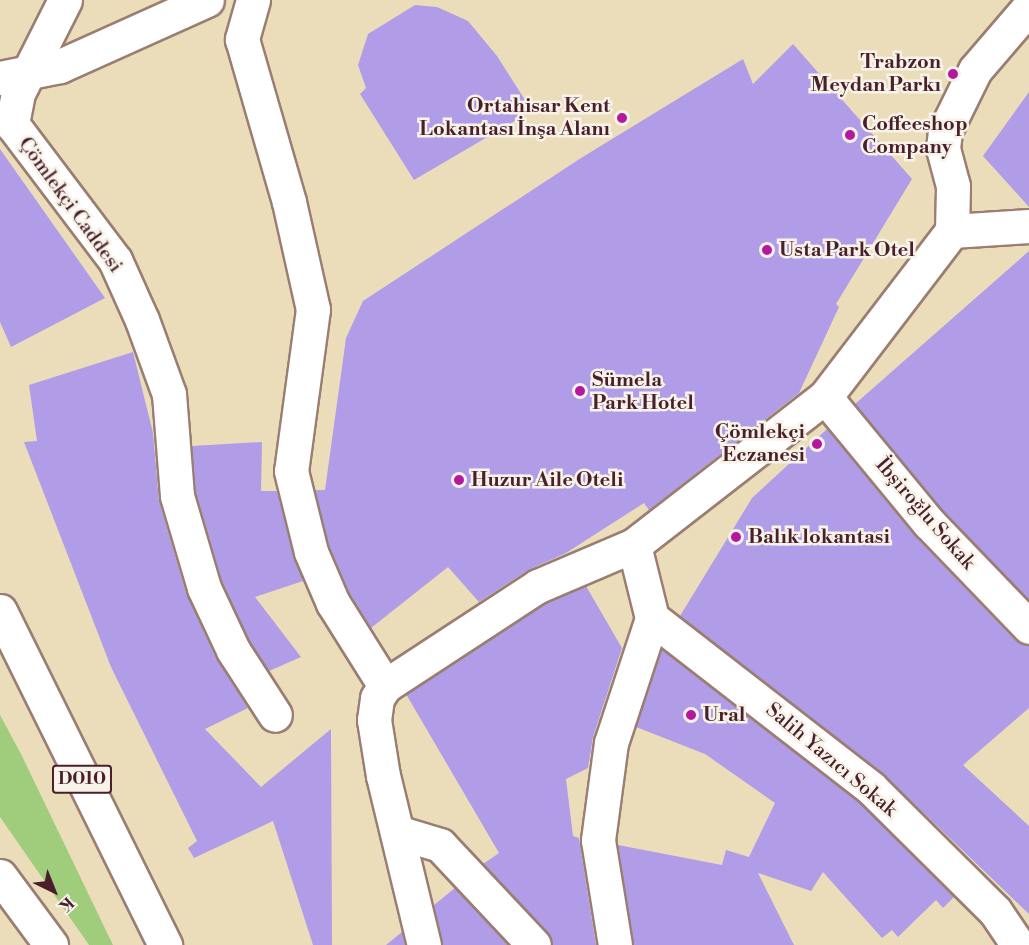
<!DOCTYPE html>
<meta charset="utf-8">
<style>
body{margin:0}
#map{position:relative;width:1029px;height:945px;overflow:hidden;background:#ebddba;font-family:"Libre Bodoni",serif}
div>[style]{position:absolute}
.green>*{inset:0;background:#9fcd7c}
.building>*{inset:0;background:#b09ce7}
.roads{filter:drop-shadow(2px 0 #9a7e72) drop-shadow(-2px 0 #9a7e72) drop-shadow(0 2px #9a7e72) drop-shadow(0 -2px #9a7e72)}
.street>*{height:33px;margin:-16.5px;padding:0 16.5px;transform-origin:16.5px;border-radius:16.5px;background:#fff}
.secondary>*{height:33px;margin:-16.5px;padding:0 16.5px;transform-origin:16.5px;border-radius:16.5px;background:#fff}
.highway>*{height:33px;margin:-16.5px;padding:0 16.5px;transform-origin:16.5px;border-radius:16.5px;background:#fff}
.dots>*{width:16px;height:16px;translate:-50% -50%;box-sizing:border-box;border:3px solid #f7f3e8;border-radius:50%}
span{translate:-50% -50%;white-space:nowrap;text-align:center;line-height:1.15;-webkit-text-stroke:5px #f7f3e8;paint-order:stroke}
.shield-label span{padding:2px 4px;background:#f7f3e8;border:2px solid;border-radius:4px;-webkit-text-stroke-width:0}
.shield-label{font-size:18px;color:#4a1f2b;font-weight:700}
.poi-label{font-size:20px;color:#4a1f2b;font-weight:700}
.right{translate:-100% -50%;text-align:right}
.left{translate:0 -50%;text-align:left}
.street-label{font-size:20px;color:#4a1f2b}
.north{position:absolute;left:24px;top:861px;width:60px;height:60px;-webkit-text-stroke:4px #f7f3e8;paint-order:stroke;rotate:137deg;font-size:16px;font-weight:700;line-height:24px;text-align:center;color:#4a1f2b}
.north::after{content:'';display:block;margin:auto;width:21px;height:27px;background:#4a1f2b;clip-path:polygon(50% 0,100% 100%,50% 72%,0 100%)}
</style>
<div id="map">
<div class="green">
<i style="clip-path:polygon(0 715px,21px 754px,113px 945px,89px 945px,0 817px)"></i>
</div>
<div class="building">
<i style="clip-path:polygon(415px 5px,437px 7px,468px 21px,497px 56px,532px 111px,414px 180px,360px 94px,366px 88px,358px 65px,368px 34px)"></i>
<i style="clip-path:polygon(793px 44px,912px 179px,836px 304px,839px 307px,799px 393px,649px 510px,644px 503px,566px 553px,528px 570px,479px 602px,448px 567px,371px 628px,350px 594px,329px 546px,315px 490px,325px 490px,346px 338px,363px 301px,581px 158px,743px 59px,753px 84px)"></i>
<i style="clip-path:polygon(1029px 92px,1029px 207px,983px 156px)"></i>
<i style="clip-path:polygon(0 149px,105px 298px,11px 347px,0 322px)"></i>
<i style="clip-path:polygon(1029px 251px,1029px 600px,943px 511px,855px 404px)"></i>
<i style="clip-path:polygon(133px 352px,153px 433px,159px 501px,186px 593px,216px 658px,248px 708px,205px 729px,261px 787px,331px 729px,332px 945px,313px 945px,273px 821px,194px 858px,188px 848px,197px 841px,111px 667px,24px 442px,37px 441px,29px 385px)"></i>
<i style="clip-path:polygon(827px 429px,915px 536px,1015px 640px,1029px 645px,1029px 708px,963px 765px,1029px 826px,1029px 914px,882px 773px,680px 616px,752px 498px)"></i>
<i style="clip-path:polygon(262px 442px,261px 491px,277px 491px,303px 581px,255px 597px,301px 657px,269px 671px,249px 641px,222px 581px,196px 493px,192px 446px)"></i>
<i style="clip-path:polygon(586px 586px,622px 648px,593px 737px,588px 768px,566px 779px,573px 836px,579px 838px,596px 945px,552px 945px,548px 932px,483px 864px,499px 853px,406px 694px,547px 603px)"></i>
<i style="clip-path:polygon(662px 649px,859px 802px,954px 897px,943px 908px,936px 900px,898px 937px,892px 930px,882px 938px,823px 872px,811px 891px,758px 873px,794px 945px,633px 945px,618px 845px,722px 865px,726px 850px,749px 857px,775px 803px,705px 754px,636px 727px)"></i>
<i style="clip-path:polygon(455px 888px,508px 945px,442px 945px,434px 905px)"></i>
<i style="clip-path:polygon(402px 932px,405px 945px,386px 945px)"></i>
</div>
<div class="roads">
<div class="street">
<i style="left:65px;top:0;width:104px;rotate:116.8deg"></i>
<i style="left:18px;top:93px;width:32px;rotate:101deg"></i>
<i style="left:12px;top:124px;width:171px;rotate:52.9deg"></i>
<i style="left:115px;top:260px;width:66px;rotate:65.8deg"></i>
<i style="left:142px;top:320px;width:79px;rotate:70deg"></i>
<i style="left:169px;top:394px;width:102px;rotate:85.5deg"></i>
<i style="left:177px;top:496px;width:96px;rotate:73.6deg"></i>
<i style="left:204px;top:588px;width:68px;rotate:64.9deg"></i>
<i style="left:233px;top:650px;width:77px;rotate:57.1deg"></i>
<i style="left:253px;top:0;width:41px;rotate:105.8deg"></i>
<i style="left:242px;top:39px;width:170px;rotate:73.9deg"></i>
<i style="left:289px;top:202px;width:110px;rotate:77.4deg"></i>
<i style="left:313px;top:309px;width:163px;rotate:97.7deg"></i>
<i style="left:291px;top:471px;width:83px;rotate:76.1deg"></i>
<i style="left:311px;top:552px;width:56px;rotate:66.7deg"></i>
<i style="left:333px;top:603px;width:98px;rotate:57.9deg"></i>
<i style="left:952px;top:231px;width:45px;rotate:-88.7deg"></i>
<i style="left:953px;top:186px;width:39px;rotate:-105deg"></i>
<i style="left:943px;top:148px;width:17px;rotate:-83deg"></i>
<i style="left:945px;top:131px;width:68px;rotate:-63.8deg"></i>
<i style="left:975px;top:70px;width:83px;rotate:-49.4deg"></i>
<i style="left:952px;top:231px;width:77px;rotate:-3.7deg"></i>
<i style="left:825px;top:397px;width:163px;rotate:50.5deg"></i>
<i style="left:929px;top:523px;width:144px;rotate:46.1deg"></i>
<i style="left:652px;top:618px;width:277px;rotate:37.8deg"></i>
<i style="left:871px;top:788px;width:175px;rotate:44.8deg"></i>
<i style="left:995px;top:911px;width:41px;rotate:55.9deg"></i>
<i style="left:397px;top:832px;width:45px;rotate:16.8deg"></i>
<i style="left:440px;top:845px;width:137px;rotate:46.8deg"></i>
<i style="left:424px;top:945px;width:174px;rotate:-103.6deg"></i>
<i style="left:383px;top:776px;width:57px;rotate:-99.1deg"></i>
<i style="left:374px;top:720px;width:22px;rotate:-82deg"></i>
<i style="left:377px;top:698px;width:14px;rotate:-56deg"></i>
<i style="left:385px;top:686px;width:183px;rotate:-33.2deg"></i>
<i style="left:538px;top:586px;width:104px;rotate:-23.1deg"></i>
<i style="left:634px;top:545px;width:242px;rotate:-37.8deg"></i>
<i style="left:825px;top:397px;width:209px;rotate:-52.6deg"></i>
<i style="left:615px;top:945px;width:106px;rotate:-99.2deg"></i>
<i style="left:598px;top:840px;width:98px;rotate:-82.4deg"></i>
<i style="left:611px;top:743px;width:132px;rotate:-71.8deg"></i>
<i style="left:652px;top:618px;width:75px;rotate:-103.9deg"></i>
</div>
<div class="secondary">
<i style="left:0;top:78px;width:61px;rotate:-11.3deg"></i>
<i style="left:60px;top:66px;width:161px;rotate:-24.2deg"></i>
</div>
<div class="highway">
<i style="left:0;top:611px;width:373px;rotate:63.7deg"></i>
<i style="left:0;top:876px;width:86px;rotate:53.5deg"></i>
</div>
</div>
<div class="dots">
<i style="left:953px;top:74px;background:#b5179e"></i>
<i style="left:622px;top:118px;background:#b5179e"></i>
<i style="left:850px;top:135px;background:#b5179e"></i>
<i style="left:767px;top:250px;background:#b5179e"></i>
<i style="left:580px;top:391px;background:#b5179e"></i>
<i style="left:817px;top:444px;background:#b5179e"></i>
<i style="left:459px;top:480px;background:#b5179e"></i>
<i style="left:736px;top:537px;background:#b5179e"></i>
<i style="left:691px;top:715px;background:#b5179e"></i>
</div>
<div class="shield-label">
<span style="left:82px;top:779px">D010</span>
</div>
<div class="poi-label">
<span class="right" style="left:941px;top:74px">Trabzon<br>Meydan Parkı</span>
<span class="right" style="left:610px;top:118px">Ortahisar Kent<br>Lokantası İnşa Alanı</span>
<span class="left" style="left:862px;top:136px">Coffeeshop<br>Company</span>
<span class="left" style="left:779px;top:250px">Usta Park Otel</span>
<span class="left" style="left:592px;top:392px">Sümela<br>Park Hotel</span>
<span class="right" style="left:805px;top:444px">Çömlekçi<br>Eczanesi</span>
<span class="left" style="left:471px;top:480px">Huzur Aile Oteli</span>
<span class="left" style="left:748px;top:537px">Balık lokantasi</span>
<span class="left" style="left:703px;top:715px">Ural</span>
</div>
<div class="street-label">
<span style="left:70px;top:205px;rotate:54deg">Çömlekçi Caddesi</span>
<span style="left:925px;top:514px;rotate:49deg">İbşiroğlu Sokak</span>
<span style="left:831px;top:760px;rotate:40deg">Salih Yazıcı Sokak</span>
</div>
<div class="north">K</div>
</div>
